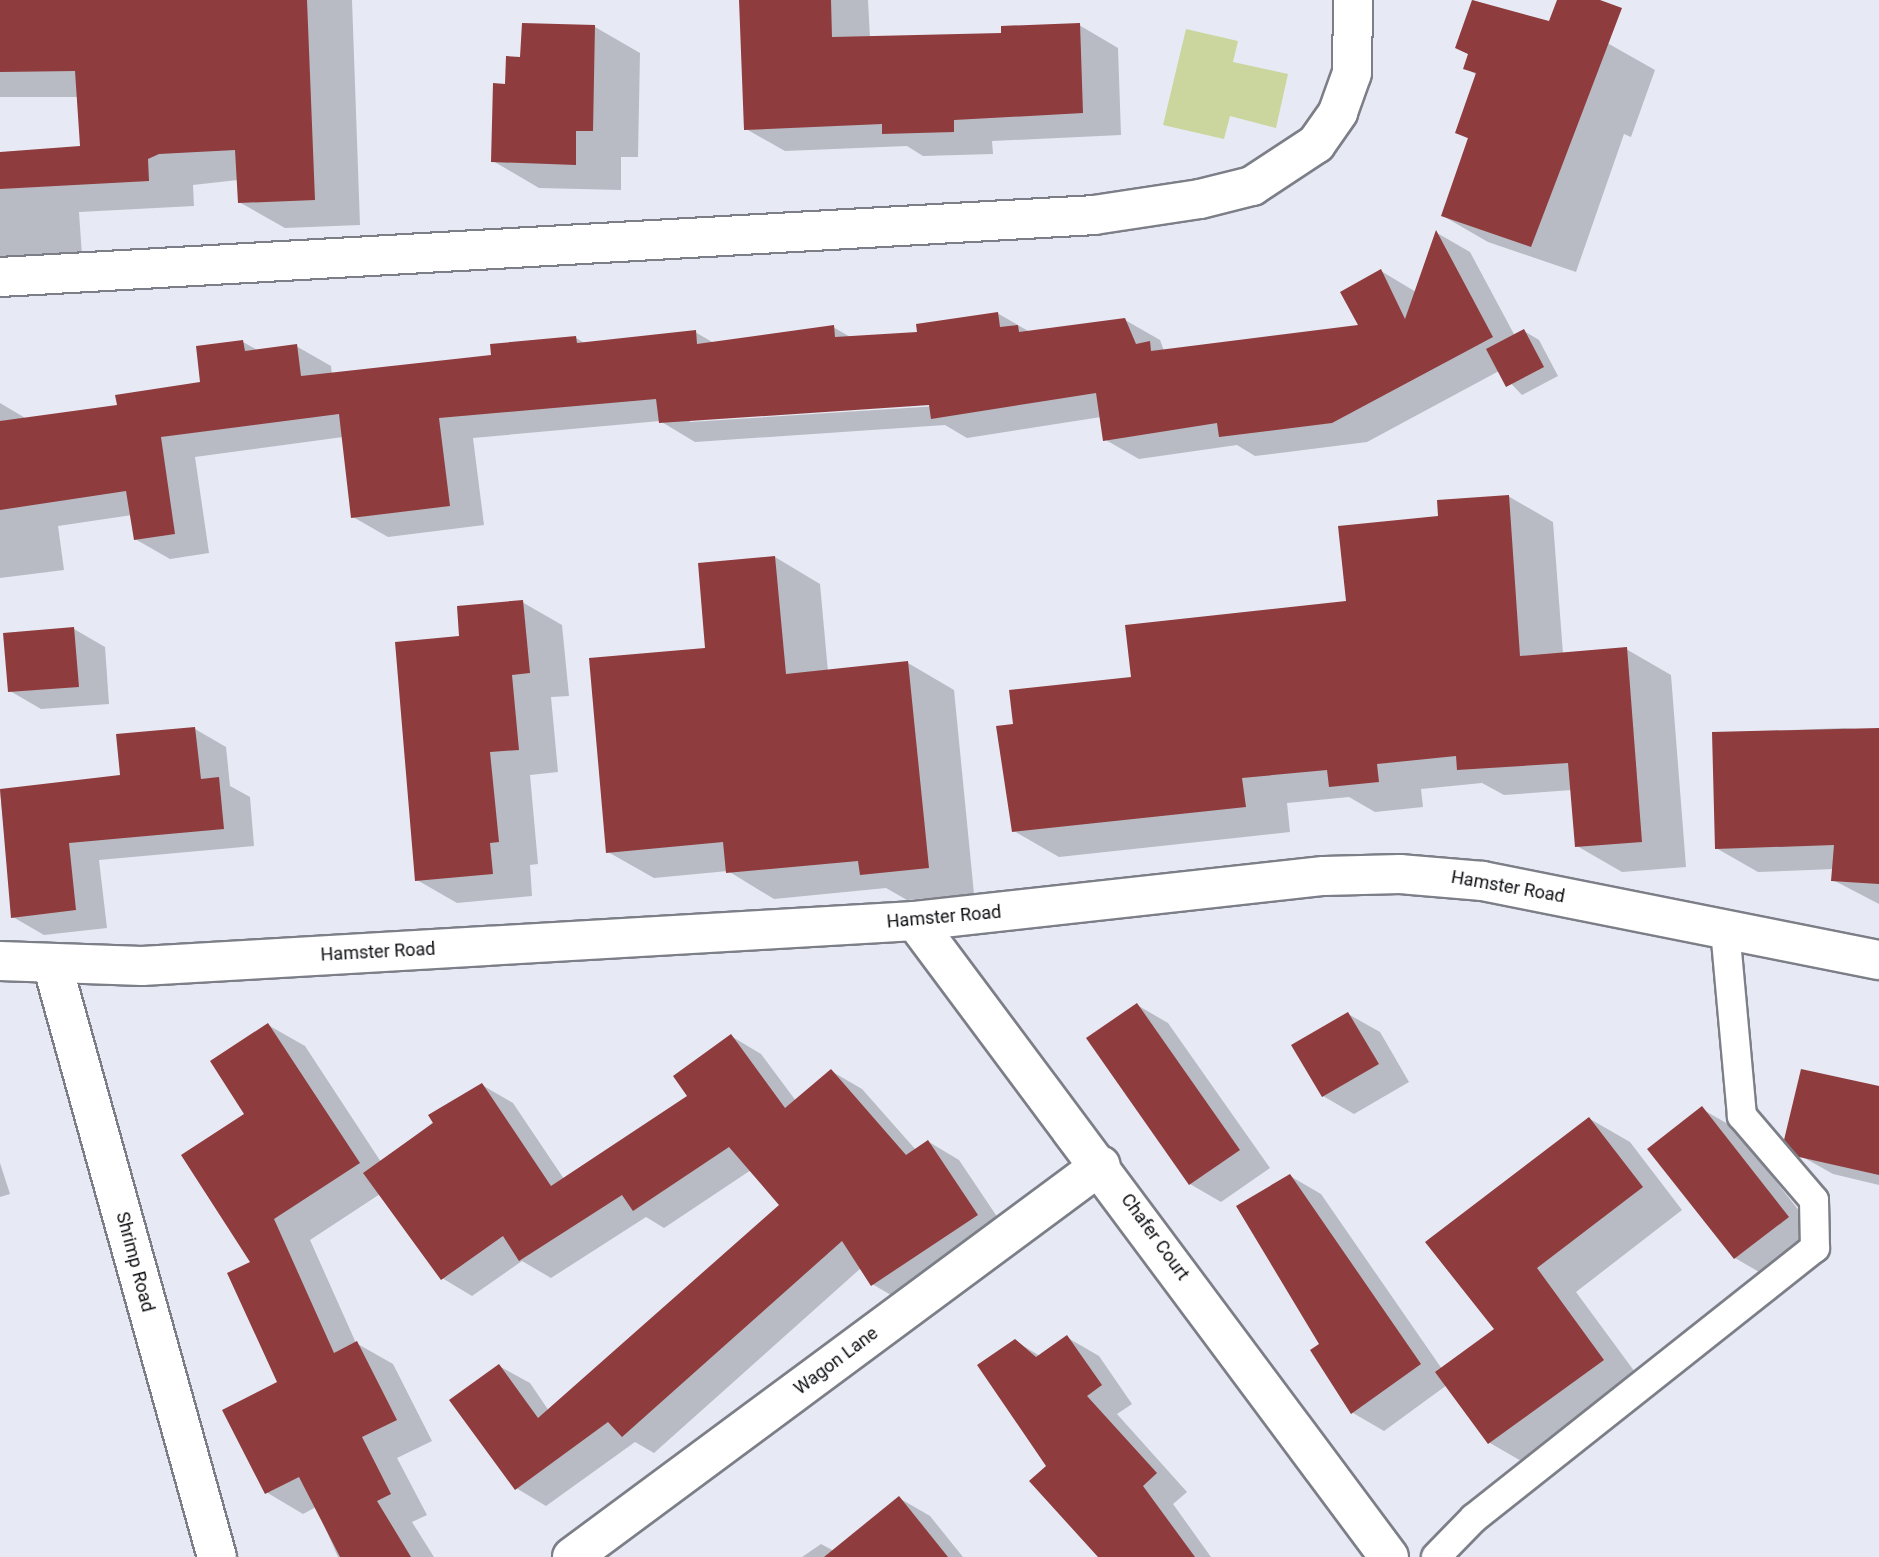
<!DOCTYPE html>
<style>
body{margin:0}
#map{position:relative;width:1879px;height:1557px;overflow:hidden;background:#e7eaf4;font-family:Roboto,sans-serif}
div>[style]{position:absolute}
.green>*{inset:0;background:#cad69d}
.shadow>*{inset:0;background:#0003}
.building>*{inset:0;background:#8f3c3e}
.roads{filter:drop-shadow(2px 0 #7c7f87) drop-shadow(-2px 0 #7c7f87) drop-shadow(0 2px #7c7f87) drop-shadow(0 -2px #7c7f87)}
.service>*{height:28px;margin:-14px;padding:0 14px;transform-origin:14px;border-radius:14px;background:#fff}
.minor>*{height:38px;margin:-19px;padding:0 19px;transform-origin:19px;border-radius:19px;background:#fff}
span{translate:-50% -50%;white-space:nowrap;text-align:center;line-height:1.15;-webkit-text-stroke:7px #fff;paint-order:stroke}
.street-label{font-size:18px;color:#0c0d10}
</style>
<div id="map">
<div class="green">
<i style="clip-path:polygon(1186px 29px,1238px 41px,1233px 62px,1288px 74px,1276px 128px,1230px 116px,1224px 139px,1163px 125px)"></i>
</div>
<div class="shadow">
<i style="clip-path:polygon(0 0,352px 0,360px 225px,285px 228px,239px 202px,238px 180px,193px 185px,194px 206px,79px 212px,82px 256px,0 262px,0 154px,81px 147px,79px 97px,0 97px)"></i>
<i style="clip-path:polygon(740px 0,868px 0,870px 38px,1003px 35px,1079px 25px,1118px 48px,1121px 135px,992px 141px,993px 154px,923px 156px,907px 146px,785px 151px,746px 129px)"></i>
<i style="clip-path:polygon(1473px 0,1609px 44px,1655px 70px,1631px 137px,1624px 134px,1576px 272px,1488px 242px,1443px 216px,1469px 139px,1457px 133px,1477px 75px,1465px 68px,1470px 55px,1457px 48px)"></i>
<i style="clip-path:polygon(595px 27px,640px 53px,638px 157px,621px 157px,621px 190px,539px 188px,493px 161px,506px 85px,522px 58px)"></i>
<i style="clip-path:polygon(evenodd,1437px 233px,1470px 252px,1515px 336px,1524px 331px,1539px 340px,1558px 376px,1522px 395px,1499px 371px,1367px 442px,1255px 456px,1237px 445px,1139px 459px,1104px 439px,1101px 417px,967px 438px,945px 425px,695px 442px,660px 421px,473px 438px,484px 525px,388px 537px,353px 517px,343px 437px,195px 457px,209px 553px,170px 559px,135px 539px,132px 515px,58px 526px,64px 570px,0 578px,0 403px,27px 419px,119px 406px,202px 384px,243px 342px,259px 351px,296px 346px,331px 366px,332px 375px,493px 356px,576px 338px,586px 344px,695px 332px,714px 343px,833px 327px,852px 338px,919px 334px,997px 313px,1030px 332px,1125px 320px,1160px 340px,1164px 351px,1361px 326px,1381px 271px,1416px 292px,1437px 233px,937px 402px,938px 406px,690px 422px,690px 419px,937px 402px)"></i>
<i style="clip-path:polygon(1508px 496px,1553px 522px,1563px 654px,1626px 649px,1671px 675px,1686px 867px,1622px 872px,1577px 846px,1572px 790px,1504px 795px,1482px 783px,1421px 789px,1423px 807px,1375px 812px,1349px 797px,1287px 803px,1290px 832px,1059px 857px,1014px 831px,1014px 726px,1348px 603px,1440px 517px)"></i>
<i style="clip-path:polygon(775px 557px,820px 584px,828px 672px,908px 663px,954px 690px,974px 894px,907px 900px,886px 888px,774px 899px,728px 871px,654px 878px,608px 852px,707px 649px)"></i>
<i style="clip-path:polygon(522px 602px,562px 625px,569px 696px,551px 697px,558px 772px,530px 775px,538px 864px,530px 865px,532px 896px,457px 903px,417px 880px,461px 637px)"></i>
<i style="clip-path:polygon(74px 629px,105px 647px,109px 704px,41px 709px,10px 691px)"></i>
<i style="clip-path:polygon(1844px 728px,1879px 731px,1879px 904px,1833px 880px,1834px 869px,1758px 872px,1716px 848px,1713px 733px)"></i>
<i style="clip-path:polygon(195px 729px,226px 747px,230px 786px,250px 797px,254px 846px,99px 860px,107px 928px,44px 935px,13px 917px,0 791px,122px 777px)"></i>
<i style="clip-path:polygon(1137px 1005px,1168px 1023px,1270px 1168px,1221px 1202px,1190px 1184px)"></i>
<i style="clip-path:polygon(1348px 1014px,1380px 1032px,1409px 1082px,1354px 1114px,1323px 1096px)"></i>
<i style="clip-path:polygon(268px 1025px,305px 1046px,381px 1162px,482px 1085px,513px 1103px,564px 1179px,690px 1097px,731px 1036px,761px 1054px,796px 1101px,831px 1071px,862px 1089px,916px 1150px,929px 1142px,959px 1160px,1008px 1233px,903px 1302px,872px 1284px,861px 1268px,654px 1453px,635px 1442px,546px 1506px,516px 1488px,499px 1366px,530px 1383px,549px 1411px,781px 1205px,751px 1170px,664px 1228px,646px 1217px,551px 1278px,522px 1261px,472px 1296px,442px 1278px,380px 1194px,310px 1240px,356px 1343px,393px 1364px,432px 1441px,397px 1458px,427px 1515px,412px 1522px,434px 1557px,338px 1557px,316px 1507px,303px 1514px,266px 1492px,279px 1383px,252px 1263px,247px 1114px)"></i>
<i style="clip-path:polygon(1879px 1088px,1879px 1185px,1833px 1174px,1801px 1156px)"></i>
<i style="clip-path:polygon(1702px 1109px,1733px 1127px,1819px 1236px,1766px 1276px,1735px 1258px)"></i>
<i style="clip-path:polygon(1590px 1119px,1630px 1142px,1682px 1210px,1576px 1292px,1643px 1383px,1530px 1466px,1490px 1443px,1447px 1385px,1384px 1431px,1353px 1413px,1313px 1350px,1321px 1345px,1290px 1176px,1321px 1194px,1442px 1369px,1496px 1330px)"></i>
<i style="clip-path:polygon(0 1163px,10px 1194px,0 1197px)"></i>
<i style="clip-path:polygon(1068px 1338px,1099px 1356px,1132px 1404px,1117px 1414px,1187px 1492px,1173px 1504px,1211px 1557px,1126px 1557px,1049px 1466px,1015px 1341px,1040px 1356px)"></i>
<i style="clip-path:polygon(899px 1498px,930px 1516px,963px 1557px,802px 1557px,821px 1544px,834px 1551px)"></i>
</div>
<div class="building">
<i style="clip-path:polygon(0 0,307px 0,315px 200px,238px 203px,235px 150px,159px 154px,148px 159px,149px 181px,0 189px,0 152px,80px 146px,75px 71px,0 72px)"></i>
<i style="clip-path:polygon(739px 0,831px 0,832px 37px,1001px 33px,1001px 26px,1080px 23px,1083px 113px,954px 120px,954px 132px,882px 134px,882px 124px,744px 130px)"></i>
<i style="clip-path:polygon(1472px 0,1549px 21px,1557px 0,1600px 0,1622px 8px,1531px 247px,1441px 216px,1468px 138px,1455px 133px,1476px 73px,1463px 69px,1468px 54px,1455px 48px)"></i>
<i style="clip-path:polygon(522px 23px,595px 25px,593px 131px,576px 131px,576px 165px,491px 162px,493px 83px,505px 84px,506px 56px,520px 57px)"></i>
<i style="clip-path:polygon(1436px 230px,1493px 337px,1332px 423px,1219px 437px,1217px 423px,1103px 441px,1096px 393px,931px 419px,929px 405px,659px 423px,656px 399px,439px 418px,450px 506px,351px 518px,339px 414px,161px 437px,175px 534px,134px 540px,126px 491px,0 510px,0 421px,117px 405px,115px 395px,200px 382px,196px 346px,243px 340px,245px 351px,297px 344px,301px 376px,491px 355px,490px 344px,576px 336px,577px 343px,696px 330px,697px 344px,834px 325px,835px 337px,917px 332px,916px 324px,998px 312px,1000px 327px,1018px 325px,1019px 332px,1125px 318px,1136px 344px,1150px 341px,1151px 351px,1358px 325px,1340px 292px,1381px 269px,1405px 319px)"></i>
<i style="clip-path:polygon(1524px 329px,1544px 367px,1506px 387px,1486px 349px)"></i>
<i style="clip-path:polygon(1509px 495px,1520px 656px,1627px 647px,1642px 842px,1575px 847px,1568px 763px,1457px 770px,1456px 756px,1377px 764px,1379px 782px,1329px 787px,1327px 770px,1242px 778px,1246px 807px,1012px 832px,996px 726px,1013px 724px,1009px 690px,1131px 677px,1125px 625px,1346px 601px,1338px 526px,1438px 516px,1437px 500px)"></i>
<i style="clip-path:polygon(775px 556px,786px 674px,908px 661px,929px 868px,860px 875px,858px 861px,726px 873px,723px 842px,606px 853px,589px 658px,705px 648px,698px 563px)"></i>
<i style="clip-path:polygon(523px 600px,530px 673px,512px 675px,519px 750px,490px 752px,499px 842px,490px 843px,493px 874px,415px 881px,395px 642px,459px 636px,457px 606px)"></i>
<i style="clip-path:polygon(74px 627px,79px 687px,8px 692px,3px 633px)"></i>
<i style="clip-path:polygon(195px 727px,201px 779px,219px 777px,224px 829px,69px 843px,76px 910px,11px 918px,0 789px,120px 775px,116px 734px)"></i>
<i style="clip-path:polygon(1879px 728px,1879px 884px,1831px 881px,1834px 845px,1715px 849px,1712px 732px)"></i>
<i style="clip-path:polygon(1137px 1003px,1240px 1150px,1189px 1185px,1086px 1038px)"></i>
<i style="clip-path:polygon(1348px 1012px,1379px 1064px,1322px 1097px,1291px 1045px)"></i>
<i style="clip-path:polygon(268px 1023px,360px 1163px,274px 1219px,334px 1353px,357px 1341px,397px 1420px,362px 1437px,391px 1494px,377px 1501px,411px 1557px,340px 1557px,299px 1477px,265px 1494px,222px 1410px,277px 1382px,227px 1273px,250px 1262px,181px 1155px,244px 1114px,210px 1061px)"></i>
<i style="clip-path:polygon(731px 1034px,785px 1108px,831px 1069px,906px 1155px,928px 1140px,978px 1215px,871px 1286px,842px 1241px,622px 1437px,608px 1422px,515px 1490px,449px 1400px,499px 1364px,538px 1418px,779px 1205px,729px 1147px,633px 1211px,622px 1195px,519px 1261px,503px 1236px,441px 1280px,363px 1173px,433px 1123px,428px 1115px,482px 1083px,551px 1186px,687px 1096px,673px 1076px)"></i>
<i style="clip-path:polygon(1801px 1069px,1879px 1086px,1879px 1175px,1799px 1157px,1784px 1140px)"></i>
<i style="clip-path:polygon(1702px 1106px,1789px 1217px,1734px 1259px,1647px 1149px)"></i>
<i style="clip-path:polygon(1589px 1117px,1643px 1187px,1537px 1268px,1604px 1360px,1488px 1444px,1435px 1372px,1494px 1329px,1425px 1242px)"></i>
<i style="clip-path:polygon(1290px 1174px,1421px 1364px,1351px 1414px,1310px 1350px,1319px 1344px,1236px 1206px)"></i>
<i style="clip-path:polygon(1067px 1335px,1102px 1385px,1087px 1396px,1157px 1473px,1143px 1486px,1195px 1557px,1098px 1557px,1029px 1481px,1046px 1466px,977px 1365px,1015px 1339px,1036px 1357px)"></i>
<i style="clip-path:polygon(899px 1496px,948px 1557px,824px 1557px)"></i>
</div>
<div class="roads">
<div class="service">
<i style="left:1436px;top:1557px;width:54px;rotate:-45.7deg"></i>
<i style="left:1474px;top:1518px;width:435px;rotate:-38.4deg"></i>
<i style="left:1815px;top:1248px;width:48px;rotate:-91.2deg"></i>
<i style="left:1814px;top:1200px;width:111px;rotate:-130.6deg"></i>
<i style="left:1742px;top:1116px;width:189px;rotate:-95.2deg"></i>
</div>
<div class="minor">
<i style="left:0;top:277px;width:1096px;rotate:-3.24deg"></i>
<i style="left:1094px;top:215px;width:107px;rotate:-8.6deg"></i>
<i style="left:1200px;top:199px;width:54px;rotate:-14deg"></i>
<i style="left:1252px;top:186px;width:77px;rotate:-33.3deg"></i>
<i style="left:1316px;top:144px;width:39px;rotate:-55deg"></i>
<i style="left:1338px;top:112px;width:41px;rotate:-70.3deg"></i>
<i style="left:1352px;top:73px;width:73px;rotate:-89.2deg"></i>
<i style="left:915px;top:921px;width:793px;rotate:53.3deg"></i>
<i style="left:0;top:961px;width:142px;rotate:2deg"></i>
<i style="left:142px;top:966px;width:774px;rotate:-3.33deg"></i>
<i style="left:915px;top:921px;width:411px;rotate:-6.3deg"></i>
<i style="left:1324px;top:876px;width:76px;rotate:-1.5deg"></i>
<i style="left:1400px;top:874px;width:83px;rotate:4.8deg"></i>
<i style="left:1483px;top:881px;width:404px;rotate:11.3deg"></i>
<i style="left:53px;top:967px;width:612px;rotate:74.47deg"></i>
<i style="left:572px;top:1557px;width:658px;rotate:-36.54deg"></i>
</div>
</div>
<div class="street-label">
<span style="left:1508px;top:887px;rotate:10deg">Hamster Road</span>
<span style="left:944px;top:917px;rotate:-5deg">Hamster Road</span>
<span style="left:378px;top:952px;rotate:-3deg">Hamster Road</span>
<span style="left:1155px;top:1237px;rotate:54deg">Chafer Court</span>
<span style="left:135px;top:1262px;rotate:75deg">Shrimp Road</span>
<span style="left:836px;top:1361px;rotate:-37deg">Wagon Lane</span>
</div>
</div>
